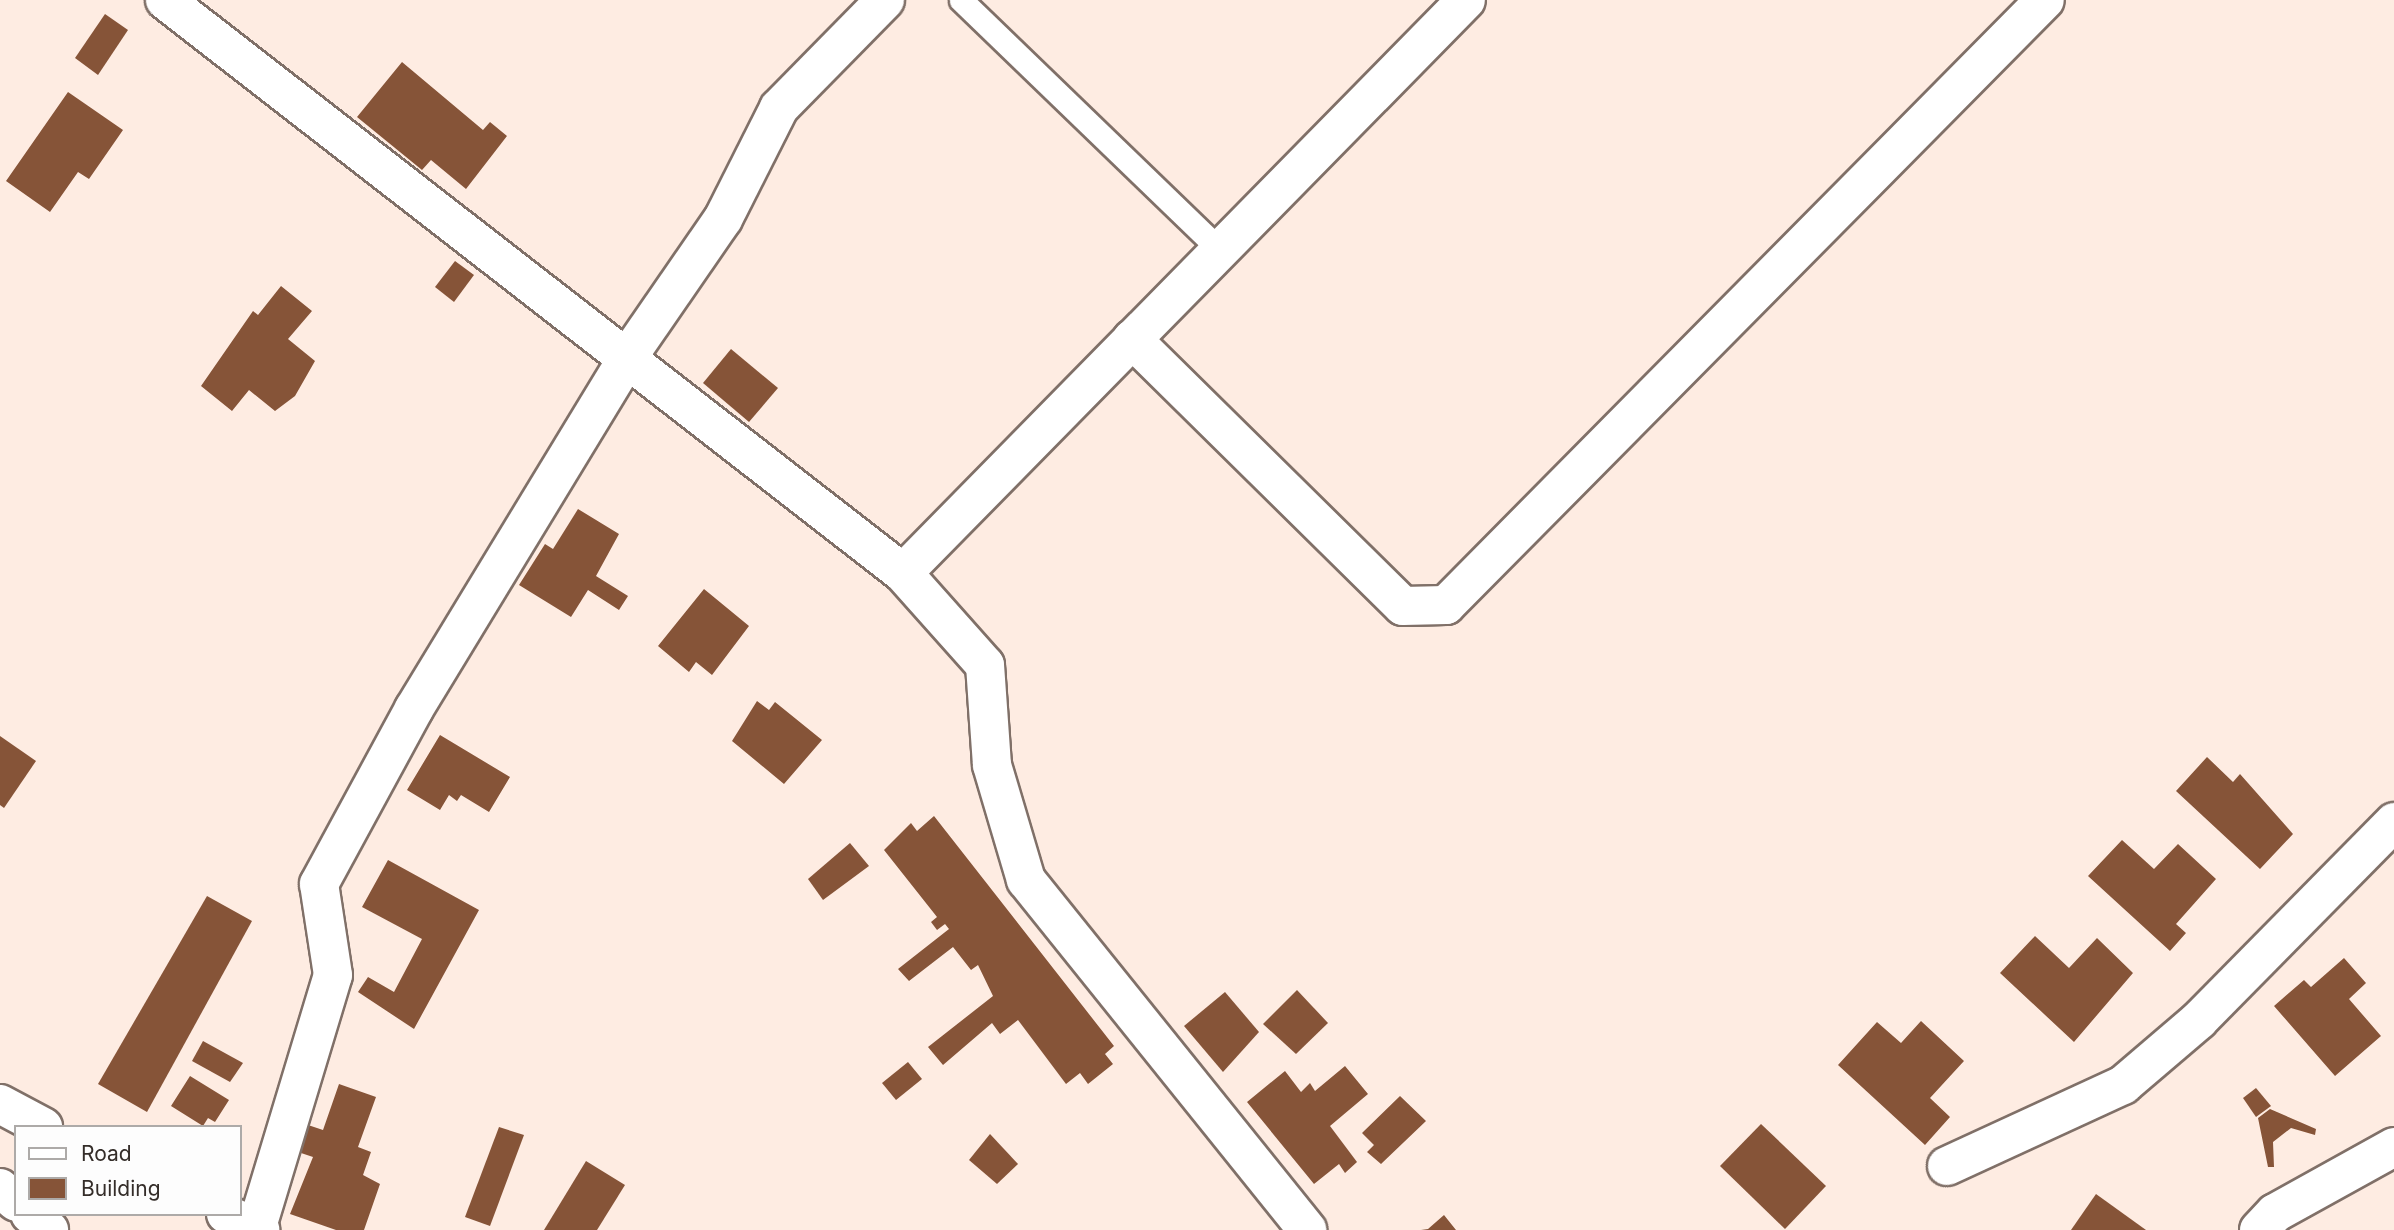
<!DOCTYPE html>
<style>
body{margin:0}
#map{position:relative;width:2394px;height:1230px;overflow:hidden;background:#feece2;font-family:Inter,sans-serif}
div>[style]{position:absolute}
.building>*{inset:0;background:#865438}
.roads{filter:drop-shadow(2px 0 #807068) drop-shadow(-2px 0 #807068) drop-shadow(0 2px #807068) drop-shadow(0 -2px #807068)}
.lane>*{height:23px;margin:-11.5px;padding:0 11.5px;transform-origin:11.5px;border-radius:11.5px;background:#fff}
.street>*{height:38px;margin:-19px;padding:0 19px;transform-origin:19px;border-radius:19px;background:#fff}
.secondary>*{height:38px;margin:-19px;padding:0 19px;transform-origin:19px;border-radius:19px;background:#fff}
span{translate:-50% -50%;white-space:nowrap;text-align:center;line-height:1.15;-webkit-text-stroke:7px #fdfdfd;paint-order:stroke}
.legend{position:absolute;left:14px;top:1125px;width:228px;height:91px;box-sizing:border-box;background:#fdfdfd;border:2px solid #adaaa8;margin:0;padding:9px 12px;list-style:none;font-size:21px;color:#342d29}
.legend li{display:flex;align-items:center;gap:14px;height:35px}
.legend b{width:35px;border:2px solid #adaaa8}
</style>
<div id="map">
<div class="building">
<i style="clip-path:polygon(105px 14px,128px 30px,98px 75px,75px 58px)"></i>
<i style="clip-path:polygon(402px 62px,483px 130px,490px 122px,507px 136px,466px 189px,431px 160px,422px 170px,357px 117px)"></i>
<i style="clip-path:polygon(68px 92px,123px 130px,89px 179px,78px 172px,50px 212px,6px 181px)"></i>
<i style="clip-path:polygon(455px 261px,474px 275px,454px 302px,435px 287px)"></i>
<i style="clip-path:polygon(281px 286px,312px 311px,288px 339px,315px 361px,295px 396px,275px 411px,249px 390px,232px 411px,201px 386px,253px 311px,258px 315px)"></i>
<i style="clip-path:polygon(731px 349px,778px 388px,749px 422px,703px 383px)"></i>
<i style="clip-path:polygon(578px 509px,619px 534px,596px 576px,628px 596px,619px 610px,588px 590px,571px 617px,519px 585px,545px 544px,553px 549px)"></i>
<i style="clip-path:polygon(704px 589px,749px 626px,712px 675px,696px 662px,689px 672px,658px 646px)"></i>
<i style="clip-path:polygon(757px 701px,769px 710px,775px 702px,822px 740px,784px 784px,732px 741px)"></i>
<i style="clip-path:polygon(440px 735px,510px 777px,489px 812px,461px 795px,457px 801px,449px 795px,440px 810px,407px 790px)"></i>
<i style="clip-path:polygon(0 736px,36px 761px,4px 808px,0 805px)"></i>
<i style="clip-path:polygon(2207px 757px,2233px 782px,2240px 774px,2293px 834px,2260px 869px,2176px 791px)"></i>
<i style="clip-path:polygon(934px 816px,1114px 1046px,1105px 1054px,1113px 1064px,1088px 1084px,1080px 1073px,1066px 1084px,1018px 1020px,1000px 1034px,992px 1023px,943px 1065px,928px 1047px,993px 996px,978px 965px,971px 970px,953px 947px,909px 981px,898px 969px,949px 929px,945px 924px,937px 930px,931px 922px,937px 917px,884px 850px,911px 823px,917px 831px)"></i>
<i style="clip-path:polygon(2122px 840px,2154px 869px,2178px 844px,2216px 879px,2176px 924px,2186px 933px,2170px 951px,2088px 876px)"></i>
<i style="clip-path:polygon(850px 843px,869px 866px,823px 900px,808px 879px)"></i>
<i style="clip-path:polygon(388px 860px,479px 910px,414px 1029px,358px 992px,368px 977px,394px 992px,422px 939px,362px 907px)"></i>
<i style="clip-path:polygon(207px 896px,252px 921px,147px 1112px,98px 1084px)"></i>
<i style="clip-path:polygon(2035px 936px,2069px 968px,2097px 938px,2133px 973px,2074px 1042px,2000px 973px)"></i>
<i style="clip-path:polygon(2344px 958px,2366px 983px,2349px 999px,2381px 1036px,2335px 1076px,2274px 1006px,2304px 980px,2311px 987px)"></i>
<i style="clip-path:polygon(1297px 990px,1328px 1023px,1296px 1054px,1263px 1024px)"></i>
<i style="clip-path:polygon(1225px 992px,1259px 1032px,1223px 1072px,1184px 1026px)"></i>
<i style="clip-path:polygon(1921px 1021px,1964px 1061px,1930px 1098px,1950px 1117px,1925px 1145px,1838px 1065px,1877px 1022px,1901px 1043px)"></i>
<i style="clip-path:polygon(203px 1041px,243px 1063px,230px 1082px,192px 1061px)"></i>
<i style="clip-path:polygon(908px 1062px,922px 1079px,896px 1100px,882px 1083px)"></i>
<i style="clip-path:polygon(1345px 1066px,1368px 1094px,1330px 1126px,1357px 1162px,1345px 1173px,1339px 1164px,1314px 1184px,1247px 1102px,1285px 1071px,1301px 1092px,1310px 1083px,1315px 1091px)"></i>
<i style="clip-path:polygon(190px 1076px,229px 1100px,215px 1122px,208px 1118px,203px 1126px,171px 1106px)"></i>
<i style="clip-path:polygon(339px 1084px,376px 1097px,358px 1147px,371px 1152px,363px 1175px,380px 1184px,364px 1230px,336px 1230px,290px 1214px,313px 1157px,298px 1152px,308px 1125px,323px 1130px)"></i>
<i style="clip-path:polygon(2256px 1088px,2271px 1106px,2256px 1117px,2243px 1098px)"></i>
<i style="clip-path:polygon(1400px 1096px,1426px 1121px,1381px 1164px,1367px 1152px,1374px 1145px,1362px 1133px)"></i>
<i style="clip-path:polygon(2270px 1109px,2316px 1129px,2315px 1135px,2291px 1128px,2273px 1142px,2274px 1167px,2268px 1167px,2258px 1118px)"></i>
<i style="clip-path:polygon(1761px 1124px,1826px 1186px,1785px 1229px,1720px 1166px)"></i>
<i style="clip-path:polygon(499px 1127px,524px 1135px,490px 1226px,465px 1217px)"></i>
<i style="clip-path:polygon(990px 1134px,1018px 1164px,997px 1184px,969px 1160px)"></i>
<i style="clip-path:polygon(586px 1161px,625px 1185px,597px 1230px,544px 1230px)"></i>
<i style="clip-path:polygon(2096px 1194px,2146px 1230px,2071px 1230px)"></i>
<i style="clip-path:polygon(1444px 1215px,1456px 1230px,1421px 1230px,1428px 1229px)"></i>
</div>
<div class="roads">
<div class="lane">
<i style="left:961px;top:0;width:360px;rotate:44deg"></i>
</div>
<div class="street">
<i style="left:165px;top:0;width:934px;rotate:37.83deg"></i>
<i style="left:903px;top:573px;width:123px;rotate:48.3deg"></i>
<i style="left:985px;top:665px;width:100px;rotate:86deg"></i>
<i style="left:992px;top:765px;width:120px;rotate:73.5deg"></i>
<i style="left:1026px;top:880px;width:449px;rotate:51.2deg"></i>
<i style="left:1132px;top:339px;width:380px;rotate:44.6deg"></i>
<i style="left:1403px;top:606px;width:43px;rotate:-1.3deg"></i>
<i style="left:1446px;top:605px;width:851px;rotate:-45.29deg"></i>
<i style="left:903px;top:573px;width:803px;rotate:-45.5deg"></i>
<i style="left:1947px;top:1166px;width:194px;rotate:-24.7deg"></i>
<i style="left:2123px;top:1085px;width:100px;rotate:-40.5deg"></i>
<i style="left:2199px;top:1020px;width:278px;rotate:-45.4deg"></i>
<i style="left:0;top:1188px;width:21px;rotate:41deg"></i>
<i style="left:30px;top:1214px;width:25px;rotate:40deg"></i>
<i style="left:256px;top:1230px;width:266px;rotate:-73.2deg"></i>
<i style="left:333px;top:975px;width:92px;rotate:-98.7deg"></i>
<i style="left:319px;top:884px;width:199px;rotate:-61.5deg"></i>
<i style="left:414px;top:709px;width:411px;rotate:-58.7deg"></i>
<i style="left:627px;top:358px;width:169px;rotate:-55.4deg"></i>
<i style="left:723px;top:219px;width:124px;rotate:-63.2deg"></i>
<i style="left:779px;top:108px;width:151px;rotate:-45.5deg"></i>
</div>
<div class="secondary">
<i style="left:0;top:1104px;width:49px;rotate:28.1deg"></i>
<i style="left:226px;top:1214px;width:38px;rotate:25deg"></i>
<i style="left:2259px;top:1230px;width:23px;rotate:-47deg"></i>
<i style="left:2275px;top:1213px;width:136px;rotate:-29deg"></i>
</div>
</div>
<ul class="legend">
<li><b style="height:9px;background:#fff"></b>Road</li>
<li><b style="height:19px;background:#865438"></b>Building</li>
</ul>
</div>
